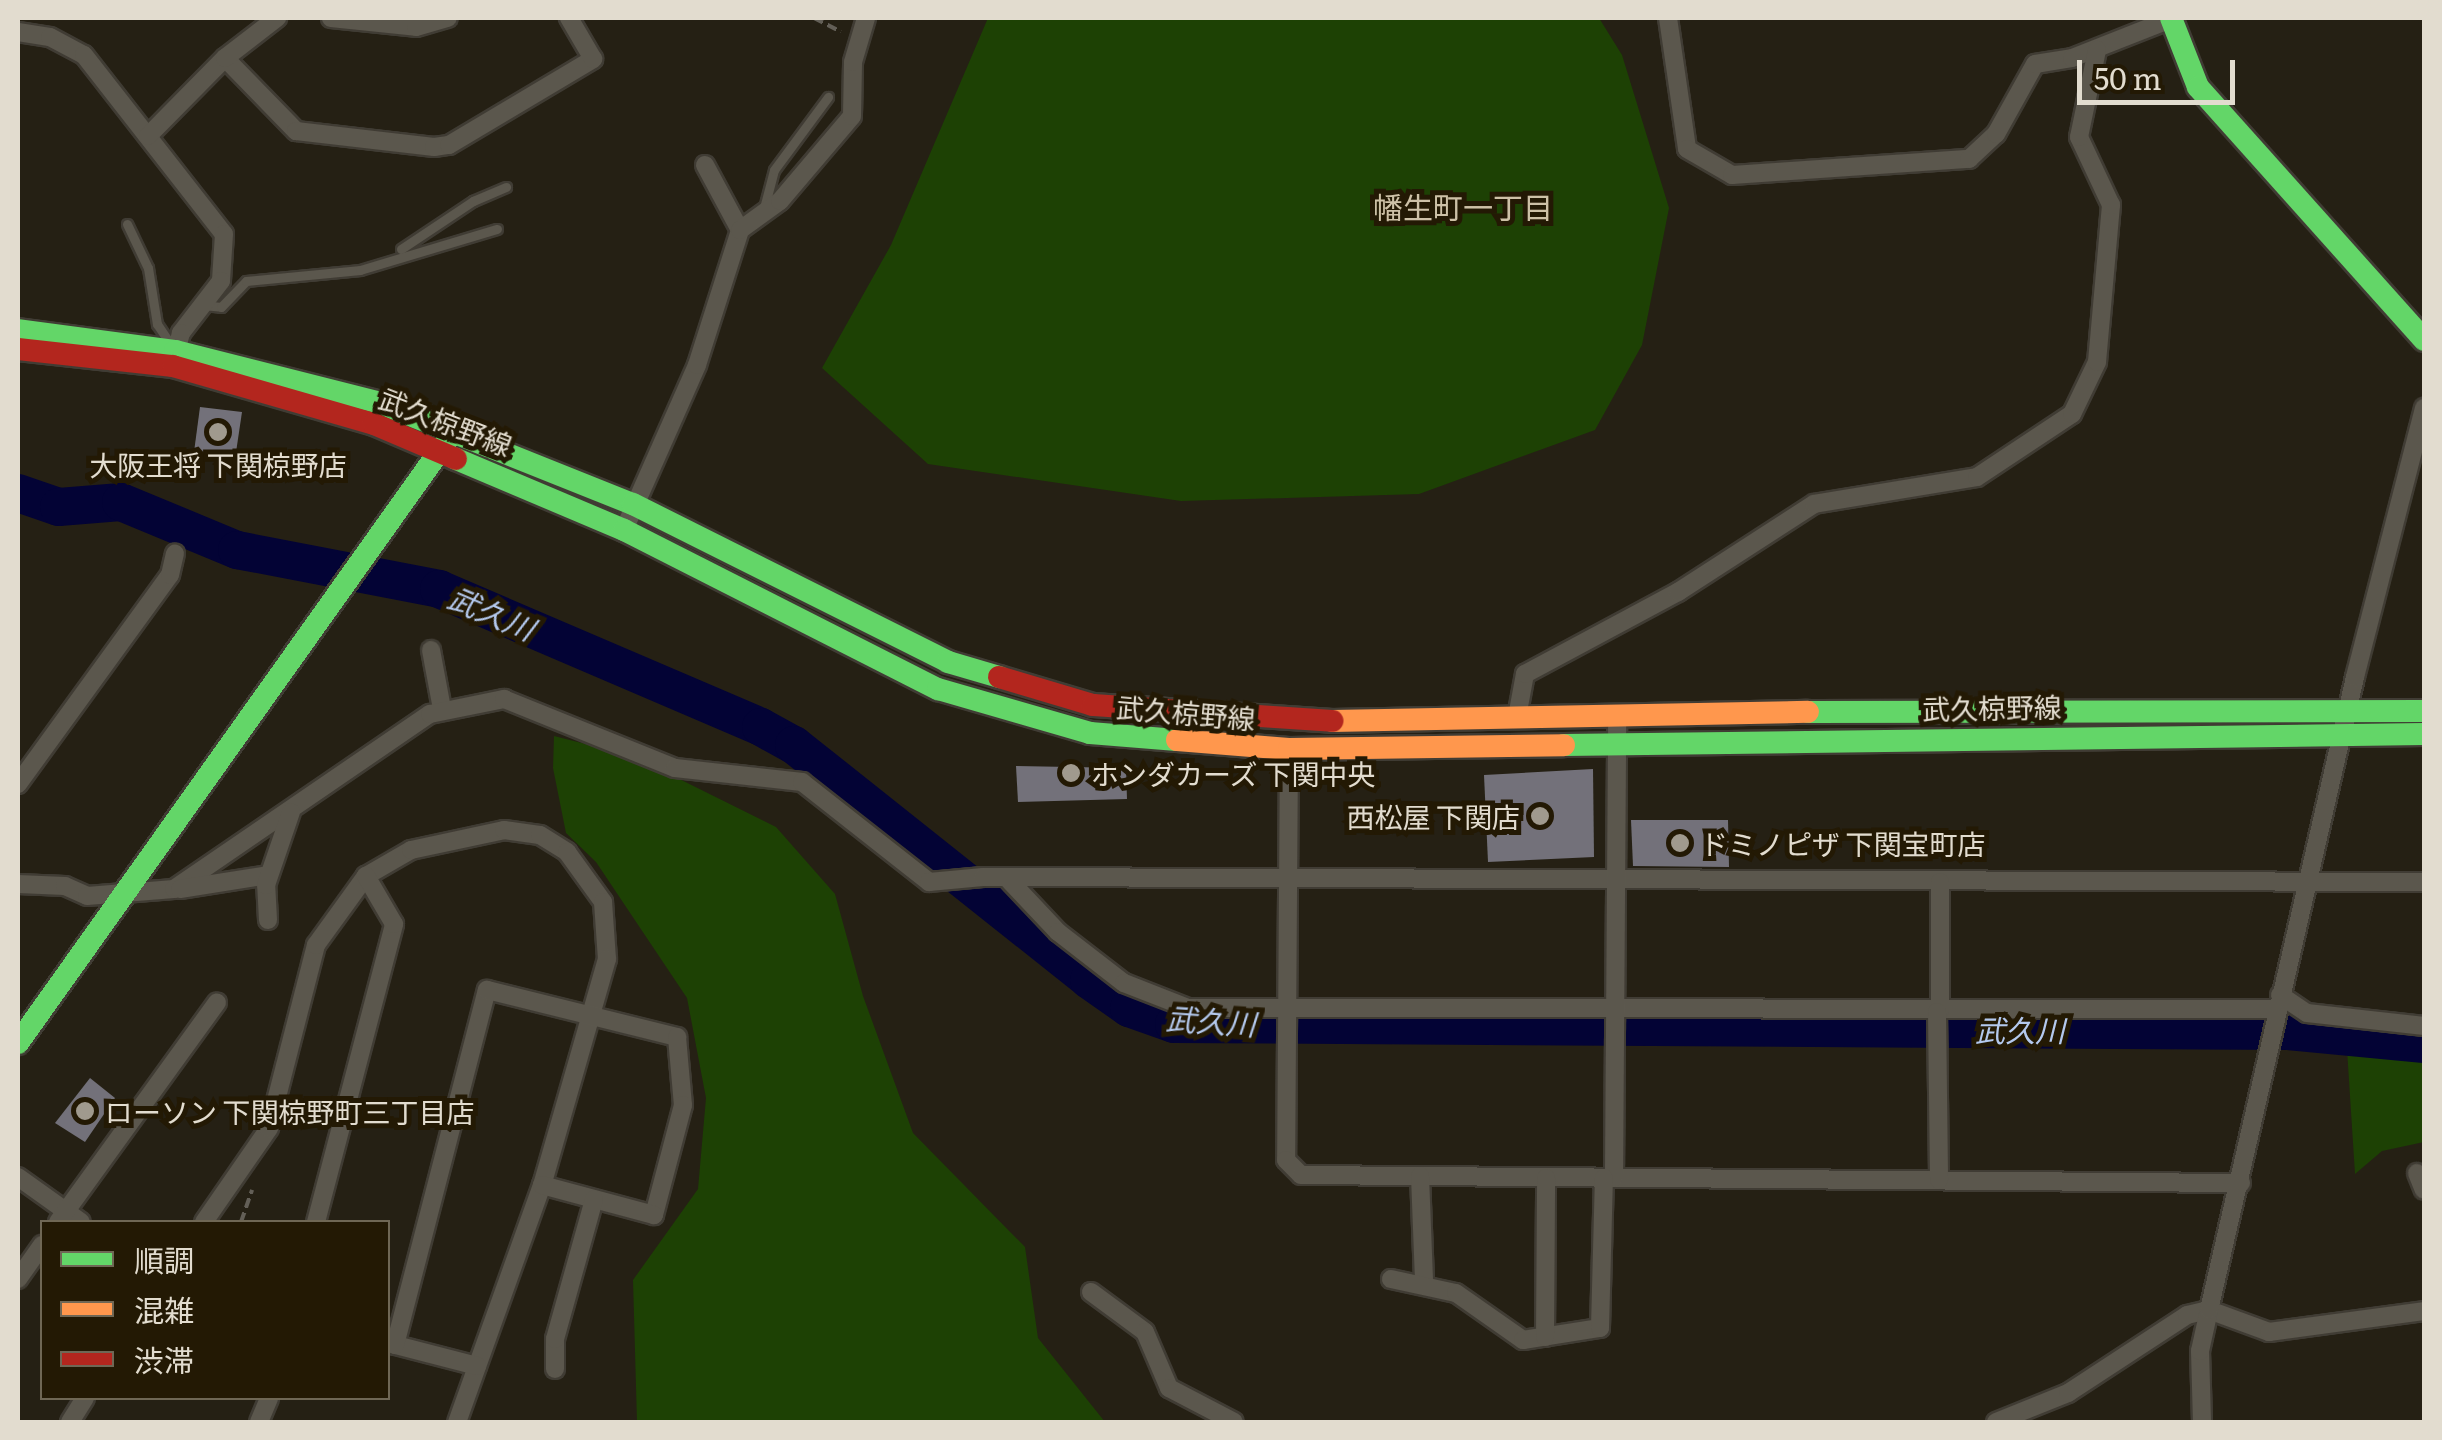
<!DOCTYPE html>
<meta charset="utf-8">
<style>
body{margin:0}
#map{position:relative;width:2442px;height:1440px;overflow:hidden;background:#252014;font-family:Literata,"Noto Sans JP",serif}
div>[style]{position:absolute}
.green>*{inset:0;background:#1d4104}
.river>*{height:38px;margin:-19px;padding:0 19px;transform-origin:19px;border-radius:19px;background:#030335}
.building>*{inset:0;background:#73717a}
.path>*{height:4px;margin-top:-2px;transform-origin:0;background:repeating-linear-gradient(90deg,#635f57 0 10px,transparent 0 15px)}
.roads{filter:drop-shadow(2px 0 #403c34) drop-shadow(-2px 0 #403c34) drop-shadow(0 2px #403c34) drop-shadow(0 -2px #403c34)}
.lane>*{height:9px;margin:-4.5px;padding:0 4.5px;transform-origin:4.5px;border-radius:4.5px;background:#5b574d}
.street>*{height:18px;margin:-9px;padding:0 9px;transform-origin:9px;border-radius:9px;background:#5b574d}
.fast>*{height:22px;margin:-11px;padding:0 11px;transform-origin:11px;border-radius:11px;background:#63d668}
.slow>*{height:22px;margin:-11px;padding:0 11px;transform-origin:11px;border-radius:11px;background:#ff974d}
.jam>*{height:22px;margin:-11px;padding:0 11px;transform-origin:11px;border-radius:11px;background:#b3261e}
.dots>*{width:28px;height:28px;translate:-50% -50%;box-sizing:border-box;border:5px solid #231904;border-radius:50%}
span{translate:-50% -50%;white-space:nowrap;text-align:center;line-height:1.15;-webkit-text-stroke:10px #231904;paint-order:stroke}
.street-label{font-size:28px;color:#e2dccf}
.poi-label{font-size:28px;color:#e2dccf}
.left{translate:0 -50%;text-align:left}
.right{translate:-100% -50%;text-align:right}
.neighbourhood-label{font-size:30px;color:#cdc1a7}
.water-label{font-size:30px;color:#b4c9ee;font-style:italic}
.frame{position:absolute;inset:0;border:20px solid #e2dccf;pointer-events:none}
.legend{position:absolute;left:40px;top:1220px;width:350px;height:180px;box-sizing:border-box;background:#231904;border:2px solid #6f6755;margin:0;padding:12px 18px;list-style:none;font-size:30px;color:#e2dccf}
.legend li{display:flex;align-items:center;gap:20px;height:50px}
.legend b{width:50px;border:2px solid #6f6755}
.scale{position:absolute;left:2077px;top:60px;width:158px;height:45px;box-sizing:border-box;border:5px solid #e2dccf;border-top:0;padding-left:12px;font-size:30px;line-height:35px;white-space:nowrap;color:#e2dccf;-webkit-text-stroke:8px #231904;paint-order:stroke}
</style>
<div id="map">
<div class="green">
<i style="clip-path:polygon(988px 18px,1599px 18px,1622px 55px,1669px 208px,1642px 345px,1595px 430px,1419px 494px,1181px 501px,928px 464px,822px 368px,891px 245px)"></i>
<i style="clip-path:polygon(554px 736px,633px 756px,776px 827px,835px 894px,863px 996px,913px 1133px,1025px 1247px,1038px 1338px,1105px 1422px,637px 1422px,633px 1280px,698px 1189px,706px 1098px,687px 998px,596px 862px,566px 833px,553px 768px)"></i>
<i style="clip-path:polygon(2347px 1049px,2424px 1062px,2424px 1142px,2382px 1151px,2355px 1174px)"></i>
</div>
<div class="river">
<i style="left:18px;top:493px;width:43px;rotate:18.9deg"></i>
<i style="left:59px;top:507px;width:62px;rotate:-4.6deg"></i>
<i style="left:121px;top:502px;width:126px;rotate:22.5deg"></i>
<i style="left:237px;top:550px;width:206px;rotate:10.9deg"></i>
<i style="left:439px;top:589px;width:350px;rotate:23.2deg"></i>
<i style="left:761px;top:727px;width:38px;rotate:29deg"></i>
<i style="left:794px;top:745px;width:377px;rotate:38.5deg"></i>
<i style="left:1089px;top:980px;width:49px;rotate:35deg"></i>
<i style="left:1129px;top:1008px;width:48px;rotate:19.6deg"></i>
<i style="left:1174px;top:1024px;width:1114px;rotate:0.36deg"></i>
<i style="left:2288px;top:1031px;width:137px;rotate:5.5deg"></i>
</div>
<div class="building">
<i style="clip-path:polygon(200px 407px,242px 412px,235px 459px,194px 452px)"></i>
<i style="clip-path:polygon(1016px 766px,1126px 768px,1127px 799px,1018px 802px)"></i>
<i style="clip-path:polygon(1593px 769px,1594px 857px,1488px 862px,1484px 775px)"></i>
<i style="clip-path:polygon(1631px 820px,1728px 820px,1729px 867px,1633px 866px)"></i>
<i style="clip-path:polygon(90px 1078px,115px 1098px,85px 1142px,55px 1123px)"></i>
</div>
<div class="path">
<i style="left:814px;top:18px;width:30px;rotate:27deg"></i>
<i style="left:241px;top:1222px;width:34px;rotate:-71deg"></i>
</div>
<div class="roads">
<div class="lane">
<i style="left:763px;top:212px;width:43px;rotate:-75.3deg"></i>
<i style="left:774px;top:170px;width:91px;rotate:-53.5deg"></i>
<i style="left:127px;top:224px;width:49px;rotate:64.5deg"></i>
<i style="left:148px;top:268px;width:57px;rotate:80.9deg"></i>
<i style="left:157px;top:324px;width:25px;rotate:56deg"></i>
<i style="left:401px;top:249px;width:87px;rotate:-33.7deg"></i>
<i style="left:473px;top:201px;width:36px;rotate:-23deg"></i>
<i style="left:203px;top:305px;width:18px;rotate:6deg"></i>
<i style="left:221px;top:307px;width:36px;rotate:-46deg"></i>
<i style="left:246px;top:281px;width:115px;rotate:-5.5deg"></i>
<i style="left:360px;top:270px;width:143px;rotate:-16.7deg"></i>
</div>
<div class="street">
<i style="left:331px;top:18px;width:85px;rotate:6deg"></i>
<i style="left:416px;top:27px;width:33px;rotate:-16deg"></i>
<i style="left:1668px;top:18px;width:132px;rotate:81.7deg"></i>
<i style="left:1687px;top:149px;width:52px;rotate:30deg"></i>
<i style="left:1732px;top:175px;width:238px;rotate:-3.9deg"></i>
<i style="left:1969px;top:159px;width:37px;rotate:-43deg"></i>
<i style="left:1996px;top:134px;width:80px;rotate:-60.9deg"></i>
<i style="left:2035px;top:64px;width:37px;rotate:-9deg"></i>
<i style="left:2072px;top:58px;width:106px;rotate:-21.5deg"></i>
<i style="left:18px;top:32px;width:32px;rotate:9deg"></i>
<i style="left:50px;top:37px;width:38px;rotate:28deg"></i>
<i style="left:84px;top:55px;width:227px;rotate:52deg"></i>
<i style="left:224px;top:234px;width:47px;rotate:93.7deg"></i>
<i style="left:221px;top:281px;width:66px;rotate:127.6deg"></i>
<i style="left:181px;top:333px;width:31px;rotate:105deg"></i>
<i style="left:225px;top:58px;width:102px;rotate:45.8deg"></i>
<i style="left:296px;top:131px;width:139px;rotate:6.6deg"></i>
<i style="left:434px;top:147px;width:15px;rotate:-8deg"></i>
<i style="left:449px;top:145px;width:168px;rotate:-30.8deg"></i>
<i style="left:593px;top:59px;width:48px;rotate:-120.3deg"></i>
<i style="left:148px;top:136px;width:110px;rotate:-45.4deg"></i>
<i style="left:225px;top:58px;width:66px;rotate:-37.6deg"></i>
<i style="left:705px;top:165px;width:74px;rotate:61.7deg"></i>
<i style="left:624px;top:530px;width:180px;rotate:-66.1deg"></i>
<i style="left:697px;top:365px;width:142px;rotate:-72.3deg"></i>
<i style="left:740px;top:230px;width:49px;rotate:-35.9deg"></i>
<i style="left:780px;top:201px;width:111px;rotate:-49.7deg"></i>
<i style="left:852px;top:116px;width:54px;rotate:-88.9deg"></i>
<i style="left:853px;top:62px;width:46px;rotate:-73.5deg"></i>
<i style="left:431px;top:650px;width:60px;rotate:79.4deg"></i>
<i style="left:1517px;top:717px;width:44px;rotate:-79.5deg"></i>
<i style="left:1525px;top:674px;width:174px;rotate:-28.2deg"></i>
<i style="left:1678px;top:592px;width:162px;rotate:-32.9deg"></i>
<i style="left:1814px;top:504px;width:165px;rotate:-9.4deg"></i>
<i style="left:1977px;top:477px;width:114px;rotate:-33.6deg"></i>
<i style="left:2072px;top:414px;width:58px;rotate:-64.3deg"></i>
<i style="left:2097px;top:362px;width:158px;rotate:-84.9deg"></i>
<i style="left:2111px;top:205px;width:75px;rotate:-115.2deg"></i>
<i style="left:2079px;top:137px;width:89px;rotate:-78.3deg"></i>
<i style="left:1289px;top:749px;width:411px;rotate:90.4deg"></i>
<i style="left:1286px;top:1160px;width:21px;rotate:45deg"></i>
<i style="left:1301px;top:1175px;width:940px;rotate:0.49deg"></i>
<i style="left:18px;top:784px;width:258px;rotate:-54deg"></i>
<i style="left:170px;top:575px;width:22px;rotate:-77deg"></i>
<i style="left:1008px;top:879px;width:73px;rotate:46.7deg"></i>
<i style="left:1058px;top:932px;width:83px;rotate:37.7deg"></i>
<i style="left:1124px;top:983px;width:69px;rotate:21.3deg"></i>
<i style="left:1188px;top:1008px;width:1088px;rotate:0.05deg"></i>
<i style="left:18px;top:884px;width:47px;rotate:2.4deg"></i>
<i style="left:65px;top:886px;width:24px;rotate:24deg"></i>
<i style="left:87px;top:896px;width:87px;rotate:-4.6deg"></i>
<i style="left:174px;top:889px;width:310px;rotate:-34.4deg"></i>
<i style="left:430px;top:714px;width:76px;rotate:-11.5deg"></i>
<i style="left:504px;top:699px;width:184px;rotate:22deg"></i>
<i style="left:675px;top:768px;width:128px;rotate:6.3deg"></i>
<i style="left:802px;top:782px;width:162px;rotate:38.2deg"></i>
<i style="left:929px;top:882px;width:54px;rotate:-5.3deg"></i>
<i style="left:983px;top:877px;width:1441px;rotate:0.2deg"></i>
<i style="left:180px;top:889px;width:89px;rotate:-9deg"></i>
<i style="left:268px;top:920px;width:35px;rotate:-93deg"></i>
<i style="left:266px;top:885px;width:77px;rotate:-71.1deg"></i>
<i style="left:2280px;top:995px;width:32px;rotate:34deg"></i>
<i style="left:2307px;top:1013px;width:118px;rotate:6.3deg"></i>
<i style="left:1940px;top:1011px;width:129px;rotate:-90deg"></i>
<i style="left:1937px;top:1012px;width:168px;rotate:89.3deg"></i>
<i style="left:2417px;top:1173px;width:18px;rotate:68deg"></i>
<i style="left:1420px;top:1176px;width:106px;rotate:87.8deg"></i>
<i style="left:18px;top:1177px;width:77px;rotate:35.5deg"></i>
<i style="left:1614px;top:1178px;width:461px;rotate:-89.6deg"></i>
<i style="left:58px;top:1222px;width:271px;rotate:-54.1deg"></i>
<i style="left:204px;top:1222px;width:114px;rotate:-55.3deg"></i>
<i style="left:269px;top:1128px;width:189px;rotate:-75.6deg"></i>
<i style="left:316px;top:945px;width:85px;rotate:-54.1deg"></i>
<i style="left:366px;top:876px;width:52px;rotate:-30deg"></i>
<i style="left:411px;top:850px;width:95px;rotate:-12.1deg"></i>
<i style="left:504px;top:830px;width:36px;rotate:8deg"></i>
<i style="left:540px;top:835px;width:32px;rotate:32deg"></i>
<i style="left:567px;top:852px;width:62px;rotate:54.2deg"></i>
<i style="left:603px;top:902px;width:57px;rotate:86deg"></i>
<i style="left:607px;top:959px;width:235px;rotate:106deg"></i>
<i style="left:542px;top:1185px;width:252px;rotate:109.7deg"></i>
<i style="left:316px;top:1222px;width:308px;rotate:-75.3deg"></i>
<i style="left:394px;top:924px;width:56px;rotate:-120.3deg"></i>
<i style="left:18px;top:1279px;width:42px;rotate:-54.8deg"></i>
<i style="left:1391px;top:1279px;width:66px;rotate:12.2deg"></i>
<i style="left:1456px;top:1293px;width:82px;rotate:35deg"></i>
<i style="left:1523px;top:1340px;width:78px;rotate:-8.9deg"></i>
<i style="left:1600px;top:1328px;width:150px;rotate:-88.5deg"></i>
<i style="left:1091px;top:1292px;width:67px;rotate:36.5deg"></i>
<i style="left:1145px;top:1332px;width:61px;rotate:66.8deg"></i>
<i style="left:1169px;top:1388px;width:73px;rotate:27.6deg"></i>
<i style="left:1545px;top:1337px;width:159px;rotate:-89.6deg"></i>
<i style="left:388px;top:1343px;width:92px;rotate:14.5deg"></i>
<i style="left:395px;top:1345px;width:367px;rotate:-75.5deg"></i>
<i style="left:487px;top:990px;width:196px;rotate:13.9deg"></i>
<i style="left:677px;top:1037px;width:68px;rotate:85deg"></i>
<i style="left:683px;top:1105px;width:114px;rotate:104.8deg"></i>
<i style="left:654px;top:1215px;width:116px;rotate:-165deg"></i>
<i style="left:555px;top:1369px;width:30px;rotate:-90deg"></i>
<i style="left:555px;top:1339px;width:145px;rotate:-74.4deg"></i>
<i style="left:70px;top:1422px;width:28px;rotate:-58deg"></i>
<i style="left:259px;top:1422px;width:26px;rotate:-67deg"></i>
<i style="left:1996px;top:1422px;width:78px;rotate:-21.9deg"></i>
<i style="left:2068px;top:1393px;width:142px;rotate:-33.2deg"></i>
<i style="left:2187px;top:1315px;width:23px;rotate:-13deg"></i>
<i style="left:2209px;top:1310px;width:64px;rotate:20.1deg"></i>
<i style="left:2269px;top:1332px;width:156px;rotate:-7.7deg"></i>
<i style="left:2202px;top:1422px;width:71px;rotate:-91.6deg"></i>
<i style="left:2200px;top:1351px;width:42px;rotate:-77.6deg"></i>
<i style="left:2209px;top:1310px;width:650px;rotate:-77.01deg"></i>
<i style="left:2355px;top:677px;width:278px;rotate:-75.6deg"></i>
</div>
<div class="fast">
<i style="left:2171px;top:18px;width:74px;rotate:68.6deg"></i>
<i style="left:2198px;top:87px;width:339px;rotate:48.2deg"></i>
<i style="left:18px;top:330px;width:158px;rotate:7.6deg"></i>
<i style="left:175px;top:351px;width:211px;rotate:14.2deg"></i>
<i style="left:380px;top:403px;width:272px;rotate:21.8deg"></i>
<i style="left:633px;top:504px;width:352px;rotate:26.6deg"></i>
<i style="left:948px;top:662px;width:53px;rotate:16.4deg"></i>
<i style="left:456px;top:459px;width:182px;rotate:22.9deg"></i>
<i style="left:624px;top:530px;width:352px;rotate:26.9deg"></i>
<i style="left:938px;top:689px;width:158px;rotate:16.1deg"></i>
<i style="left:1090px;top:733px;width:87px;rotate:4.6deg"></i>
<i style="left:1808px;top:712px;width:616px;rotate:-0.09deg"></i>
<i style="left:1564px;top:745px;width:860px;rotate:-0.73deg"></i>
<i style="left:18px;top:1043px;width:741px;rotate:-54.55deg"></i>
</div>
<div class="slow">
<i style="left:1332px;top:721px;width:476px;rotate:-1.1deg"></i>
<i style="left:1177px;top:740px;width:112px;rotate:4.6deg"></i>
<i style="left:1289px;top:749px;width:275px;rotate:-0.8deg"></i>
</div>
<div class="jam">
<i style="left:18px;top:349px;width:156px;rotate:6.3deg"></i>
<i style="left:173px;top:366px;width:209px;rotate:16.1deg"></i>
<i style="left:374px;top:424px;width:89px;rotate:23.1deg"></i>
<i style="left:999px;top:677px;width:98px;rotate:16.6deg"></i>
<i style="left:1093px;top:705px;width:240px;rotate:3.8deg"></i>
</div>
</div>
<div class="dots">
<i style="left:218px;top:432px;background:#a09a8e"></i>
<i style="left:1071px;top:773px;background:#a09a8e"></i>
<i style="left:1540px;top:816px;background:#a09a8e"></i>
<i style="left:1680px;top:843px;background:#a09a8e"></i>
<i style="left:85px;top:1111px;background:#a09a8e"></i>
</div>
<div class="street-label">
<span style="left:446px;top:421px;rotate:21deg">武久椋野線</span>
<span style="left:1992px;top:707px;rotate:-1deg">武久椋野線</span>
<span style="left:1186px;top:712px;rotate:5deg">武久椋野線</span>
</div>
<div class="poi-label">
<span style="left:218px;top:464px">大阪王将 下関椋野店</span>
<span class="left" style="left:1091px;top:773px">ホンダカーズ 下関中央</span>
<span class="right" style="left:1520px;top:816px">西松屋 下関店</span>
<span class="left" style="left:1700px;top:843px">ドミノピザ 下関宝町店</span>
<span class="left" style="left:105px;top:1111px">ローソン 下関椋野町三丁目店</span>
</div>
<div class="neighbourhood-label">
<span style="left:1463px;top:206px">幡生町一丁目</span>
</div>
<div class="water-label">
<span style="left:492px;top:612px;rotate:23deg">武久川</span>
<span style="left:1211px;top:1020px;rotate:4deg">武久川</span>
<span style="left:2020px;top:1029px">武久川</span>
</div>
<div class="frame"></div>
<ul class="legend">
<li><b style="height:12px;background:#63d668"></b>順調</li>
<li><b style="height:12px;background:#ff974d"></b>混雑</li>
<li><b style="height:12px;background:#b3261e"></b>渋滞</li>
</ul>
<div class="scale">50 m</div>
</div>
